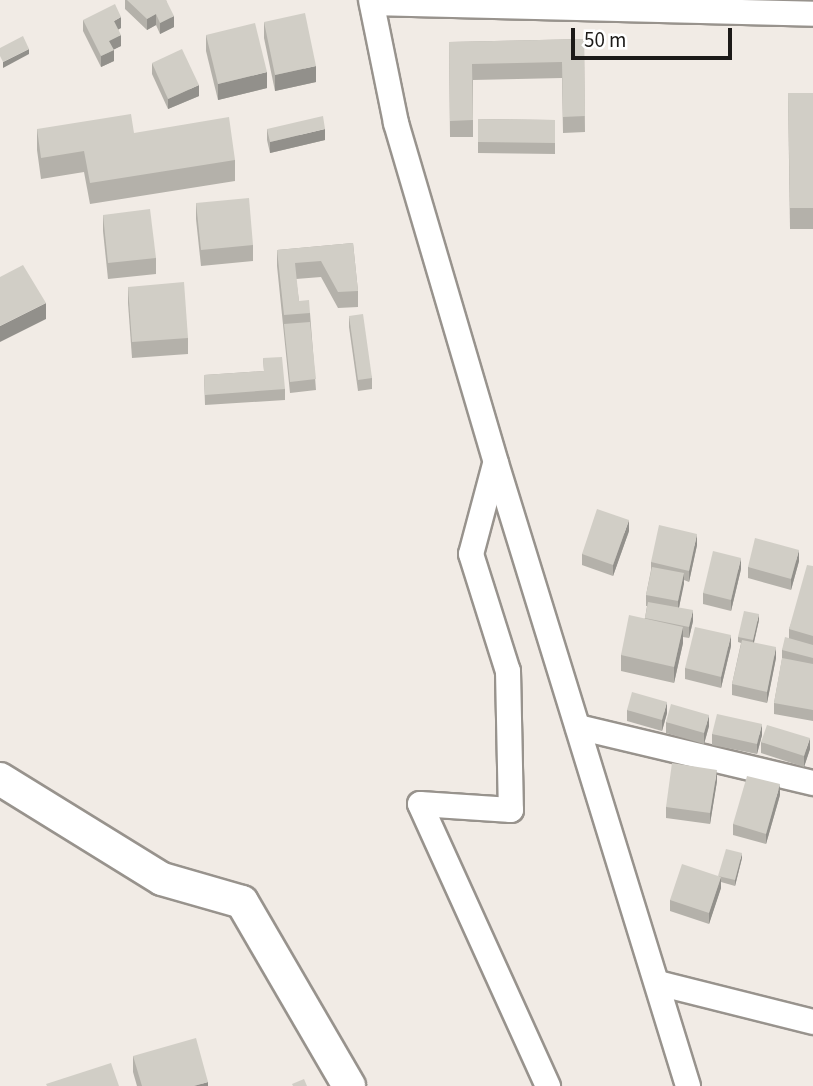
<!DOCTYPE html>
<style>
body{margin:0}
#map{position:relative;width:813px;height:1086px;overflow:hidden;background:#f1ebe5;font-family:"Source Sans 3",sans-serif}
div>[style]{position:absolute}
.roads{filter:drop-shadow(2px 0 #98938d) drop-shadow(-2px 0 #98938d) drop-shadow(0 2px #98938d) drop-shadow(0 -2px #98938d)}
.minor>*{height:24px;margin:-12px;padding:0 12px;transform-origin:12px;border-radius:12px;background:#fff}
.tertiary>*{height:32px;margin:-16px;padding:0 16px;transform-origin:16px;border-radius:16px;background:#fff}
.wall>*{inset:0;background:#b4b1aa}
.shaded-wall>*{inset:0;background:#92908b}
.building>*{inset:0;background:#d1cec6}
span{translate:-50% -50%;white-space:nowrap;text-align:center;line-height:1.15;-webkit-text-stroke:6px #fff;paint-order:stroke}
.scale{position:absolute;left:571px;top:28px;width:161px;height:32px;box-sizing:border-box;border:4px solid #1c1a18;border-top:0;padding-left:9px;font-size:21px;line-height:24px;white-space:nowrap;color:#1c1a18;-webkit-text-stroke:5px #fff;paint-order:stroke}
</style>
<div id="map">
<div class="roads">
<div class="minor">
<i style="left:371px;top:0;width:126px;rotate:78.5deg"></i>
<i style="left:396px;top:123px;width:354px;rotate:73.6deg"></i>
<i style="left:496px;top:463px;width:652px;rotate:72.87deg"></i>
<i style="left:372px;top:3px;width:441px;rotate:1.4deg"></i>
<i style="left:495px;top:464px;width:93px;rotate:104.9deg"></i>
<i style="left:471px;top:554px;width:123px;rotate:72.5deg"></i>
<i style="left:508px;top:671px;width:139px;rotate:88.8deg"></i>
<i style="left:511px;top:810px;width:91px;rotate:-176.2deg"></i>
<i style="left:420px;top:804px;width:310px;rotate:65.6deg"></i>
<i style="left:578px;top:727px;width:242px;rotate:13.4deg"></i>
<i style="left:658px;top:983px;width:160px;rotate:14.1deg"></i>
</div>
<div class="tertiary">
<i style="left:0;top:779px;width:190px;rotate:31.7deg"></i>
<i style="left:162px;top:879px;width:83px;rotate:16deg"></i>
<i style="left:242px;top:902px;width:213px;rotate:59.8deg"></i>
</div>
</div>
<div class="wall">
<i style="clip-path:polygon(125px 0,166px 0,174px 27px,160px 34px,156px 25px,147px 30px,125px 9px)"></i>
<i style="clip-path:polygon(83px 20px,121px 28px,118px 29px,121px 46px,114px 49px,114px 61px,101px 67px,83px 31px)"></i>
<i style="clip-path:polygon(264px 22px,316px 82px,275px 91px,264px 38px)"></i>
<i style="clip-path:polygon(206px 35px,267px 88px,218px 100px,206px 51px)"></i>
<i style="clip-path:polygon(584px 39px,585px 132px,563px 133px,562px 78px,473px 80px,473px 137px,450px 137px,449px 42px)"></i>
<i style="clip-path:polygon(152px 63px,199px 96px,168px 109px,152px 74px)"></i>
<i style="clip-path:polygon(788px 93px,813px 93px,813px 229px,790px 229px)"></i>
<i style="clip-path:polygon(478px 119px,555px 120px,555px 154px,478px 153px)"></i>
<i style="clip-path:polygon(37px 129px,134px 133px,235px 160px,235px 181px,90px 204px,84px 172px,41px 179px,37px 150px)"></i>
<i style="clip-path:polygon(267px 129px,325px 140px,270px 153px,267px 140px)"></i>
<i style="clip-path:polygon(196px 203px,253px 245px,253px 261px,201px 266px,196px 219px)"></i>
<i style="clip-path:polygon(103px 215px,156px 258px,156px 274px,108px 279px,103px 231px)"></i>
<i style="clip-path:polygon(353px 243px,358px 291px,358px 307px,338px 308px,321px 277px,296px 279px,299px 301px,310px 313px,316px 390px,290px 393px,277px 266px,277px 250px)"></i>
<i style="clip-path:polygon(128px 287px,188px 338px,188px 354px,132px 358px,128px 303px)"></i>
<i style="clip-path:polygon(349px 316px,372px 378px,372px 389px,358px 391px,349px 327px)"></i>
<i style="clip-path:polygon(263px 358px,285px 389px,285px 400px,205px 405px,204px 375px,264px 371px)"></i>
<i style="clip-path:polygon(629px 531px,613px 576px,582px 565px,582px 554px)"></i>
<i style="clip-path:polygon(697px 545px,689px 582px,684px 580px,679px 608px,693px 621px,689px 638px,683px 637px,683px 643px,674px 683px,621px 671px,621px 655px,645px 618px,647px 606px,646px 606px,646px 595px,651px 570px,651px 562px)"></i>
<i style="clip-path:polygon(799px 561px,791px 590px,748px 578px,748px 567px)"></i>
<i style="clip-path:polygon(813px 566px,813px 721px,774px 714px,774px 703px,782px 659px,782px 650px,789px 638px,789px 629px)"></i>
<i style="clip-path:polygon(741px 569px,731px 611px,703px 604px,703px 593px)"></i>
<i style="clip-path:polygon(759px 620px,754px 643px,776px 658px,767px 703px,732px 695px,732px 684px,741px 643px,738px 642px,738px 637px)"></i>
<i style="clip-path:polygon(731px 646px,721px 688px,685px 679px,685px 668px)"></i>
<i style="clip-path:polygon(627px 710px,667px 713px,662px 731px,627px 721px)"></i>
<i style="clip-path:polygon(666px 722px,709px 726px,704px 744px,666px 733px)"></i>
<i style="clip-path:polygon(712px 734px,762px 735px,757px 754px,712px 745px)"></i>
<i style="clip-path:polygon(761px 742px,810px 749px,804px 767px,761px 753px)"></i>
<i style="clip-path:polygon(717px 781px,710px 824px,666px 818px,666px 807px)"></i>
<i style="clip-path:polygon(780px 795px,766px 844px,733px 835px,733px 824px)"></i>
<i style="clip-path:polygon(742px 858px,735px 886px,721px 882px,721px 888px,709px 924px,670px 911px,670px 900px,718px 877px)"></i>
<i style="clip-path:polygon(133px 1056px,208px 1086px,137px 1086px,133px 1072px)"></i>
</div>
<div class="shaded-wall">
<i style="clip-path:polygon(156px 14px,156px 25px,147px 30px,147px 19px)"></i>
<i style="clip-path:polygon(174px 16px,174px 27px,160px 34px,160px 23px)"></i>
<i style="clip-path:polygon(121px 17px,121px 28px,114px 32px,114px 21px)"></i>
<i style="clip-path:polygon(121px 35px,121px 46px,109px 52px,109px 41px)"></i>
<i style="clip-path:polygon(29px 49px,29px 54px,3px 68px,3px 62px)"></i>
<i style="clip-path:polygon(114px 50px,114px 61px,101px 67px,101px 56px)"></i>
<i style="clip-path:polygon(316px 66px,316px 82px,275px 91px,275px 75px)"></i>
<i style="clip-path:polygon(267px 72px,267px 88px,218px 100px,218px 84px)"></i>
<i style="clip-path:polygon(199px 85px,199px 96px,168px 109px,168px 99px)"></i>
<i style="clip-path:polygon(325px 129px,325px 140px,270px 153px,270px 142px)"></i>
<i style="clip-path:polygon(46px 303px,46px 319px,0 342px,0 326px)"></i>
<i style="clip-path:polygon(629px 520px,629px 531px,613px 576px,613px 565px)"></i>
<i style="clip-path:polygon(697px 534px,697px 545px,689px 582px,689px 571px)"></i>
<i style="clip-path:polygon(799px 550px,799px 561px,791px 590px,791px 579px)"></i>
<i style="clip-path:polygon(741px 558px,741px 569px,731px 611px,731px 600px)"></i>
<i style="clip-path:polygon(684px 573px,684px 584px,678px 612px,678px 601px)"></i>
<i style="clip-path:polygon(693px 610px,693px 621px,689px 638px,689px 627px)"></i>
<i style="clip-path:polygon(759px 614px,759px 620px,753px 646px,753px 640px)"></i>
<i style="clip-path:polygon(683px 627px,683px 643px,674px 683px,674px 667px)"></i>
<i style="clip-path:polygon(731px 635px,731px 646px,721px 688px,721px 677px)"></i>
<i style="clip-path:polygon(776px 647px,776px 658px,767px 703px,767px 692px)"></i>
<i style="clip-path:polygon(667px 702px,667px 713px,662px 731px,662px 720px)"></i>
<i style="clip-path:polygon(709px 715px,709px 726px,704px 744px,704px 733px)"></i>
<i style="clip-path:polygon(762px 724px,762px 735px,757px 754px,757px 744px)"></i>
<i style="clip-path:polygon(810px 738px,810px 749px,804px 767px,804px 756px)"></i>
<i style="clip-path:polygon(717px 770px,717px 781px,710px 824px,710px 813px)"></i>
<i style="clip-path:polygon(780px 784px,780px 795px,766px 844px,766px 834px)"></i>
<i style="clip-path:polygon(742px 853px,742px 858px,735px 886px,735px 880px)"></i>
<i style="clip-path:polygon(721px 877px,721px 888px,709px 924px,709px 913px)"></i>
<i style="clip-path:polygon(208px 1082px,208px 1086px,194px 1086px)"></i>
</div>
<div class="building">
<i style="clip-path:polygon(127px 0,166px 0,174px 16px,160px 23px,156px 14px,147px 19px)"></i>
<i style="clip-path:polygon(115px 4px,121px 17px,114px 21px,121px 35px,109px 41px,114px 50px,101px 56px,83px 20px)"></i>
<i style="clip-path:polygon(305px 13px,316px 66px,275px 75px,264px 22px)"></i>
<i style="clip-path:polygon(255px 23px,267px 72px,218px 84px,206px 35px)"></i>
<i style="clip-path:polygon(23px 36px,29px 49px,3px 62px,0 56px,0 48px)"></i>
<i style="clip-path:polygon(584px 39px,585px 116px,563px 117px,562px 62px,472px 64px,473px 120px,450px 121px,449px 42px)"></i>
<i style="clip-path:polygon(182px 49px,199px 85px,168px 99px,152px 63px)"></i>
<i style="clip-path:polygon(788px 93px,813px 93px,813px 208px,790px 208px)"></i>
<i style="clip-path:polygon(131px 114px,134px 133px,229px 117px,235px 160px,90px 183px,84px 151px,41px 158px,37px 129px)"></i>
<i style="clip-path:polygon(323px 116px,325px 129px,270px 142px,267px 129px)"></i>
<i style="clip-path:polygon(478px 119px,555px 120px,555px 143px,478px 142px)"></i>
<i style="clip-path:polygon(249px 198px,253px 245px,201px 250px,196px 203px)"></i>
<i style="clip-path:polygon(150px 209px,156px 258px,108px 263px,103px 215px)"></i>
<i style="clip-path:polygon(353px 243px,358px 291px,338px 292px,321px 261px,295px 263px,299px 301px,309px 300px,310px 313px,284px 315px,277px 250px)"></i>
<i style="clip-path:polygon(23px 265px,46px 303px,0 326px,0 277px)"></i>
<i style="clip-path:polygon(184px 282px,188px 338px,132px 342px,128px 287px)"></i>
<i style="clip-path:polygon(363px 314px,372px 378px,358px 380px,349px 316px)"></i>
<i style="clip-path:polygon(310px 322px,316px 379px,290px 382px,284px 324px)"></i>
<i style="clip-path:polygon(282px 357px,285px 389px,205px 395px,204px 375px,264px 371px,263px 358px)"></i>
<i style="clip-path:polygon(597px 509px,629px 520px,613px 565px,582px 554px)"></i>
<i style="clip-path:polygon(659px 525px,697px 534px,689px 571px,651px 562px)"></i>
<i style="clip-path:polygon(755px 538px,799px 550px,791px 579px,748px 567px)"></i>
<i style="clip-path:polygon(713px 551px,741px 558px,731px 600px,703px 593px)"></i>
<i style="clip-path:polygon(807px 565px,813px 566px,813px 636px,789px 629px)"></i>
<i style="clip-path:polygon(652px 567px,684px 573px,678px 601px,646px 595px)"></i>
<i style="clip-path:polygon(648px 602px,693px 610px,689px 627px,645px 618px)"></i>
<i style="clip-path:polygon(744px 611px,759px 614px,753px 640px,738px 637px)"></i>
<i style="clip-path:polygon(629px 615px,683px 627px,674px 667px,621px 655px)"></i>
<i style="clip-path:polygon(695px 627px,731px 635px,721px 677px,685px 668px)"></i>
<i style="clip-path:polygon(785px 637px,813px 645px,813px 658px,782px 650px)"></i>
<i style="clip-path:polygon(742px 640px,776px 647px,767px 692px,732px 684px)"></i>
<i style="clip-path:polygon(782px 658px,813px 664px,813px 710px,774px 703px)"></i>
<i style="clip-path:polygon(632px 692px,667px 702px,662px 720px,627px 710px)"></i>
<i style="clip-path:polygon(671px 704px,709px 715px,704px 733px,666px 722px)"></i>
<i style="clip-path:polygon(717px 714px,762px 724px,757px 744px,712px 734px)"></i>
<i style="clip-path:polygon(767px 725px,810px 738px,804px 756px,761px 742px)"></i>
<i style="clip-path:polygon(672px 763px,717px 770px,710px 813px,666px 807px)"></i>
<i style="clip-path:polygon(747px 776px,780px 784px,766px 834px,733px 824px)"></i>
<i style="clip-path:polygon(726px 849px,742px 853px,735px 880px,718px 876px)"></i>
<i style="clip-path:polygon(682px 864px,721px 877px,709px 913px,670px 900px)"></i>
<i style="clip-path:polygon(196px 1038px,208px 1082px,194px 1086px,142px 1086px,133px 1056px)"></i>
<i style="clip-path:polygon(111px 1063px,119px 1086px,47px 1086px,46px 1084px)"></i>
<i style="clip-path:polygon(304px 1079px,307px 1086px,293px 1086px,292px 1084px)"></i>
</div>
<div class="scale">50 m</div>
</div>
